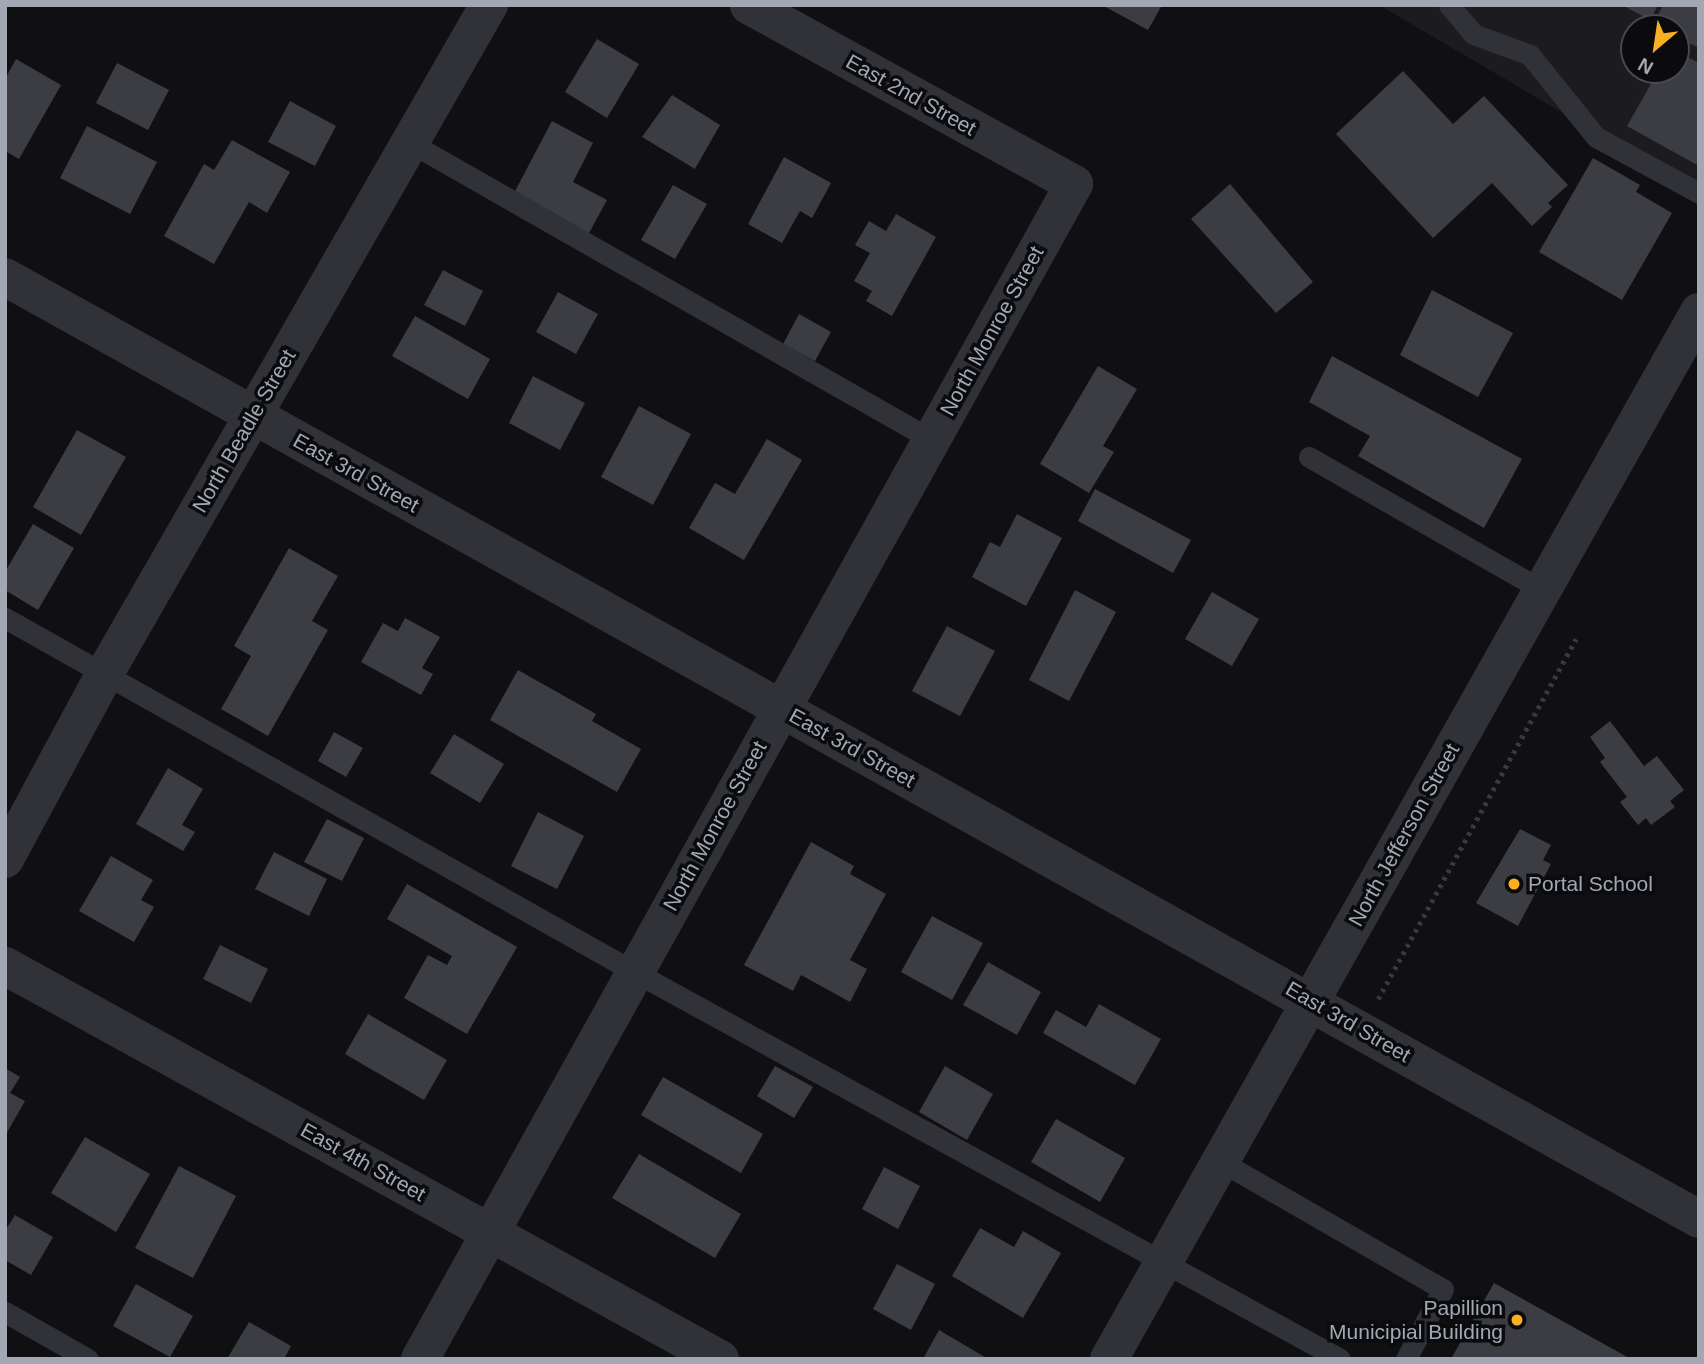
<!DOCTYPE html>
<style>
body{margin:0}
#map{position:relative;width:1704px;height:1364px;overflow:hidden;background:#101012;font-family:Helvetica,sans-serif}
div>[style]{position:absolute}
.built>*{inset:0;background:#1c1c1f}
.building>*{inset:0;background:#3c3d42}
.path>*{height:4.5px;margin-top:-2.25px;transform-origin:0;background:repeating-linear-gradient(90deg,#37393e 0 3.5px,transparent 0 8.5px)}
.service>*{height:21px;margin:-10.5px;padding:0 10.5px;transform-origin:10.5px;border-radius:10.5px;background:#313237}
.minor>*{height:38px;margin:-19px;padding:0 19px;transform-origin:19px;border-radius:19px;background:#313237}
.dots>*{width:19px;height:19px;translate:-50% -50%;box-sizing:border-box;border:4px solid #0b0b0d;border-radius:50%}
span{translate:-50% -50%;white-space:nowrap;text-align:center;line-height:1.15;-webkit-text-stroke:7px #0b0b0d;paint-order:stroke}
.street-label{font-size:21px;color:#a1a7b3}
.poi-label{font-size:21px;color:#a1a7b3}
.left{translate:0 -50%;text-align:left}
.right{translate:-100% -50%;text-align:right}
.frame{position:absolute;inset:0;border:7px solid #a1a7b3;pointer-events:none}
.north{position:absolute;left:1620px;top:14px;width:70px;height:70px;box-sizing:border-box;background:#0b0b0d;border:2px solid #47494f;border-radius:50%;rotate:209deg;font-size:19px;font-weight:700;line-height:28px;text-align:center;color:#a1a7b3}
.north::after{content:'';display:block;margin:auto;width:24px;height:32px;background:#f9b021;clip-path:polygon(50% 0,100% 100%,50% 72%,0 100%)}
</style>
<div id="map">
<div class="built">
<i style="clip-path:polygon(evenodd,1379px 5px,1699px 5px,1699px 193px,1379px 5px,1634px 28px,1676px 28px,1676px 70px,1634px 70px,1634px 28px)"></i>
</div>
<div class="building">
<i style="clip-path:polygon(1102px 5px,1162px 5px,1148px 30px)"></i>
<i style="clip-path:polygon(1622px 5px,1658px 5px,1650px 20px)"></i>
<i style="clip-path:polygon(1663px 5px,1699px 5px,1699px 48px,1676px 37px,1676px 28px,1653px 25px)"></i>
<i style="clip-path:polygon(597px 39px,639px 64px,607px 118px,565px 92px)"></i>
<i style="clip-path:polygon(1676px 51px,1699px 63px,1699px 166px,1627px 126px,1656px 75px,1646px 70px,1676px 70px)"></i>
<i style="clip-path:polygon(16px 59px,61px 85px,19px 159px,5px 151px,5px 79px)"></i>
<i style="clip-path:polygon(117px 63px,169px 90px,148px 130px,96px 103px)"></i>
<i style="clip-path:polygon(1403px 71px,1453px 124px,1484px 96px,1568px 185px,1548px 203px,1552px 207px,1532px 226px,1492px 183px,1433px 238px,1336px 134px)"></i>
<i style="clip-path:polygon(672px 95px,720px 125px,695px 169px,642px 137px)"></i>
<i style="clip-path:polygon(290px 101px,336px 126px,315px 166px,268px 142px)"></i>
<i style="clip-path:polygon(552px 121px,593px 143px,573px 182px,607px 200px,589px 233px,514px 193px)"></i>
<i style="clip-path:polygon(87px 126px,157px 162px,130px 214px,60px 178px)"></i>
<i style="clip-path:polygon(232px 140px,290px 172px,267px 213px,249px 202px,214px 264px,164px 236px,204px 164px,214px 170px)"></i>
<i style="clip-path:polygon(784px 157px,831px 183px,812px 218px,800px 211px,782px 243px,748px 224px)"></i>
<i style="clip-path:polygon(1593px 158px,1640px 185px,1636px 192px,1672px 213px,1622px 300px,1539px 252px)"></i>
<i style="clip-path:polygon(1230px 184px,1313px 282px,1276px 313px,1191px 219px)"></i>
<i style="clip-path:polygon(673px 185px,707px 204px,675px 259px,641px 240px)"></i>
<i style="clip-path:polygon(896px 214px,936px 237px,892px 316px,866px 301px,872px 291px,854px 281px,870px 253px,855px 245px,869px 221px,886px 231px)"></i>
<i style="clip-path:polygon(443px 270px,483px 291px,465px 326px,424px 305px)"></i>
<i style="clip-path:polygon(1432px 290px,1513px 333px,1478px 397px,1400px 355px)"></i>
<i style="clip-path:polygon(558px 292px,598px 314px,576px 354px,536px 332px)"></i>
<i style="clip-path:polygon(799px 314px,831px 332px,815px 361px,783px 344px)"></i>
<i style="clip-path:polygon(415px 316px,490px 359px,468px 399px,392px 356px)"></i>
<i style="clip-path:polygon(1332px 356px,1522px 459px,1484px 528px,1358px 456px,1370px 436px,1309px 402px)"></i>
<i style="clip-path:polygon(1098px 366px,1137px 389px,1103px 446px,1114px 452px,1089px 493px,1040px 464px)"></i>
<i style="clip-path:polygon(533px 376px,585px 403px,560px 450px,509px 423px)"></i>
<i style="clip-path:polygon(639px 406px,691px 434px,653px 505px,601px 477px)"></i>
<i style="clip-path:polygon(77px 430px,126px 457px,81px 535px,33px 507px)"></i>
<i style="clip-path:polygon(767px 439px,802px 460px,744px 560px,689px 528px,715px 483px,735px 494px)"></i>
<i style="clip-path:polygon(1095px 489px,1191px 540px,1173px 573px,1078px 521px)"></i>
<i style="clip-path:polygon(1017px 514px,1062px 538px,1026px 606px,972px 577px,990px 542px,1000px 547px)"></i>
<i style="clip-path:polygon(33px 524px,74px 548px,38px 610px,5px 590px,5px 572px)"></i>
<i style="clip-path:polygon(289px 548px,338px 576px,312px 621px,328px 630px,268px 736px,221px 709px,251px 656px,234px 646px)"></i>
<i style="clip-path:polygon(1075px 590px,1116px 612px,1069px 701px,1029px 680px)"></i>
<i style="clip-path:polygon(1212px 592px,1259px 619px,1232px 666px,1185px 639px)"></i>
<i style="clip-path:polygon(405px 618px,440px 637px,422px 668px,433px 674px,421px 695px,361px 662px,383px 623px,398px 631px)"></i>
<i style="clip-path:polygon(947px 626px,995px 651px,960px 716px,912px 691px)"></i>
<i style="clip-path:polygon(518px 670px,596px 714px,592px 721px,641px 749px,617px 792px,490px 720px)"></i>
<i style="clip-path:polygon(1610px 721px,1644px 766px,1657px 756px,1684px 790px,1670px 801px,1675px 807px,1651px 825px,1646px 818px,1638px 825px,1620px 802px,1627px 797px,1600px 762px,1605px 758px,1590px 737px)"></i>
<i style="clip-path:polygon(334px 732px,363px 748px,346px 777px,318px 761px)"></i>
<i style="clip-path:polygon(454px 734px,504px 764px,480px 803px,430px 773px)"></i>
<i style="clip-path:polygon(168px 768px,203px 789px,182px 825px,195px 832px,183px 851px,136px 824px)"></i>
<i style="clip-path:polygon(538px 812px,584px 836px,557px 889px,511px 866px)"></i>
<i style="clip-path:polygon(327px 819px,364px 838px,342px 881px,304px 862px)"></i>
<i style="clip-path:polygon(1520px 829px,1551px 845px,1543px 860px,1551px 864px,1518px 926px,1476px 903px)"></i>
<i style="clip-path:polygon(811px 842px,854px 866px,850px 874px,886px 894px,850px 960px,867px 969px,850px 1002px,801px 975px,793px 991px,744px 965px)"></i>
<i style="clip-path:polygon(274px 852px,327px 879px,309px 916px,255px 889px)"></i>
<i style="clip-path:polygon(111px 856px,153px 880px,141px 900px,154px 907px,134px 942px,79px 911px)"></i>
<i style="clip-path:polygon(407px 884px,517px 947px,467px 1034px,404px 998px,428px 955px,447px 965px,452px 956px,387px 919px)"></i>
<i style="clip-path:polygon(932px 916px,983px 943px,952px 1000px,901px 972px)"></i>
<i style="clip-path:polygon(220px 945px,268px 969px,251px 1003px,203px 979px)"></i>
<i style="clip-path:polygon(988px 962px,1041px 992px,1017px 1035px,963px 1005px)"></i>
<i style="clip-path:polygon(1099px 1004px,1161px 1039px,1135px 1085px,1043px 1033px,1056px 1010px,1086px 1027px)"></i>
<i style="clip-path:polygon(368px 1014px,447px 1060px,424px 1100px,345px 1054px)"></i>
<i style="clip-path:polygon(775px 1066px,813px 1087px,794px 1118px,757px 1096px)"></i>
<i style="clip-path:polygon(945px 1066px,993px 1094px,967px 1140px,919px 1112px)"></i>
<i style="clip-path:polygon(5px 1068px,20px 1077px,10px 1093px,25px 1101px,5px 1136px)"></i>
<i style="clip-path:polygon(663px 1077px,763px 1134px,741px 1173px,641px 1115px)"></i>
<i style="clip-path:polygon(1056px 1119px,1125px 1158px,1100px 1202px,1031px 1162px)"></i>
<i style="clip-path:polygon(85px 1137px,150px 1174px,116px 1232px,51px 1193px)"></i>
<i style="clip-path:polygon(639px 1154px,741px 1214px,715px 1258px,612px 1198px)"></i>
<i style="clip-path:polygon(179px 1166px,236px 1196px,193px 1278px,135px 1248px)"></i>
<i style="clip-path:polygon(884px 1167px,920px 1186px,898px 1229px,862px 1209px)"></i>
<i style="clip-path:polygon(15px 1215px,53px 1237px,31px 1275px,5px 1260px,5px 1231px)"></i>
<i style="clip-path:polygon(980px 1228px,1014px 1247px,1023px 1231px,1061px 1253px,1023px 1318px,952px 1276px)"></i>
<i style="clip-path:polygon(897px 1264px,935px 1284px,911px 1330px,873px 1309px)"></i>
<i style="clip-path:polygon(1494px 1283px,1631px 1359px,1451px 1359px)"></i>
<i style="clip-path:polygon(136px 1284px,193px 1316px,170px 1357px,113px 1326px)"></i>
<i style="clip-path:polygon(249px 1322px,291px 1346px,284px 1359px,227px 1359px)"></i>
<i style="clip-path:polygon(939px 1330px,988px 1359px,923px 1359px)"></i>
</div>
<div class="path">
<i style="left:1378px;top:999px;width:411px;rotate:-61.2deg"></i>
</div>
<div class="service">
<i style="left:1449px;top:5px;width:38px;rotate:50deg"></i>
<i style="left:1473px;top:34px;width:61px;rotate:20.2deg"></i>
<i style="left:1530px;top:55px;width:105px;rotate:51.2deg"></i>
<i style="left:1596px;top:137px;width:117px;rotate:28.5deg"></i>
<i style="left:409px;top:142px;width:602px;rotate:29.67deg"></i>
<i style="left:1309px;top:457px;width:268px;rotate:29.7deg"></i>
<i style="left:5px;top:618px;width:720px;rotate:29.34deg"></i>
<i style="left:633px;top:971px;width:806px;rotate:28.76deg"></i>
<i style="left:1220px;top:1161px;width:257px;rotate:29.9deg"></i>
<i style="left:1443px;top:1289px;width:79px;rotate:117.9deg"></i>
<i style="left:5px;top:1312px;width:95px;rotate:29.5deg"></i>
</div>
<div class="minor">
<i style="left:5px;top:277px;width:1938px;rotate:29.08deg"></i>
<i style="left:5px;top:859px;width:211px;rotate:-61.7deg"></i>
<i style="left:105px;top:673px;width:771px;rotate:-60.11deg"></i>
<i style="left:5px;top:966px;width:816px;rotate:28.8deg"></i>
<i style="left:420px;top:1359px;width:1345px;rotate:-60.9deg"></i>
<i style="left:1074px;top:184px;width:371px;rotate:-151.2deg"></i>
<i style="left:1109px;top:1359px;width:1202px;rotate:-60.6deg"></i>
</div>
<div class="dots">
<i style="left:1514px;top:884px;background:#f9b021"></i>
<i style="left:1517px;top:1320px;background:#f9b021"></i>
</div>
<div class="street-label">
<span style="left:911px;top:95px;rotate:29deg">East 2nd Street</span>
<span style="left:992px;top:331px;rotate:-61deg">North Monroe Street</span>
<span style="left:244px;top:431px;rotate:-60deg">North Beadle Street</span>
<span style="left:356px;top:473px;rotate:29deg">East 3rd Street</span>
<span style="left:852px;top:748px;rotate:29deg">East 3rd Street</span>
<span style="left:715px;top:826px;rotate:-61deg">North Monroe Street</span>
<span style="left:1404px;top:835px;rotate:-61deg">North Jefferson Street</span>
<span style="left:1348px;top:1022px;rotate:30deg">East 3rd Street</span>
<span style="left:363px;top:1162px;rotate:29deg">East 4th Street</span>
</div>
<div class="poi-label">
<span class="left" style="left:1528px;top:884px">Portal School</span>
<span class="right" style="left:1503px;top:1320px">Papillion<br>Municipial Building</span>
</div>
<div class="frame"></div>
<div class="north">N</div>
</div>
